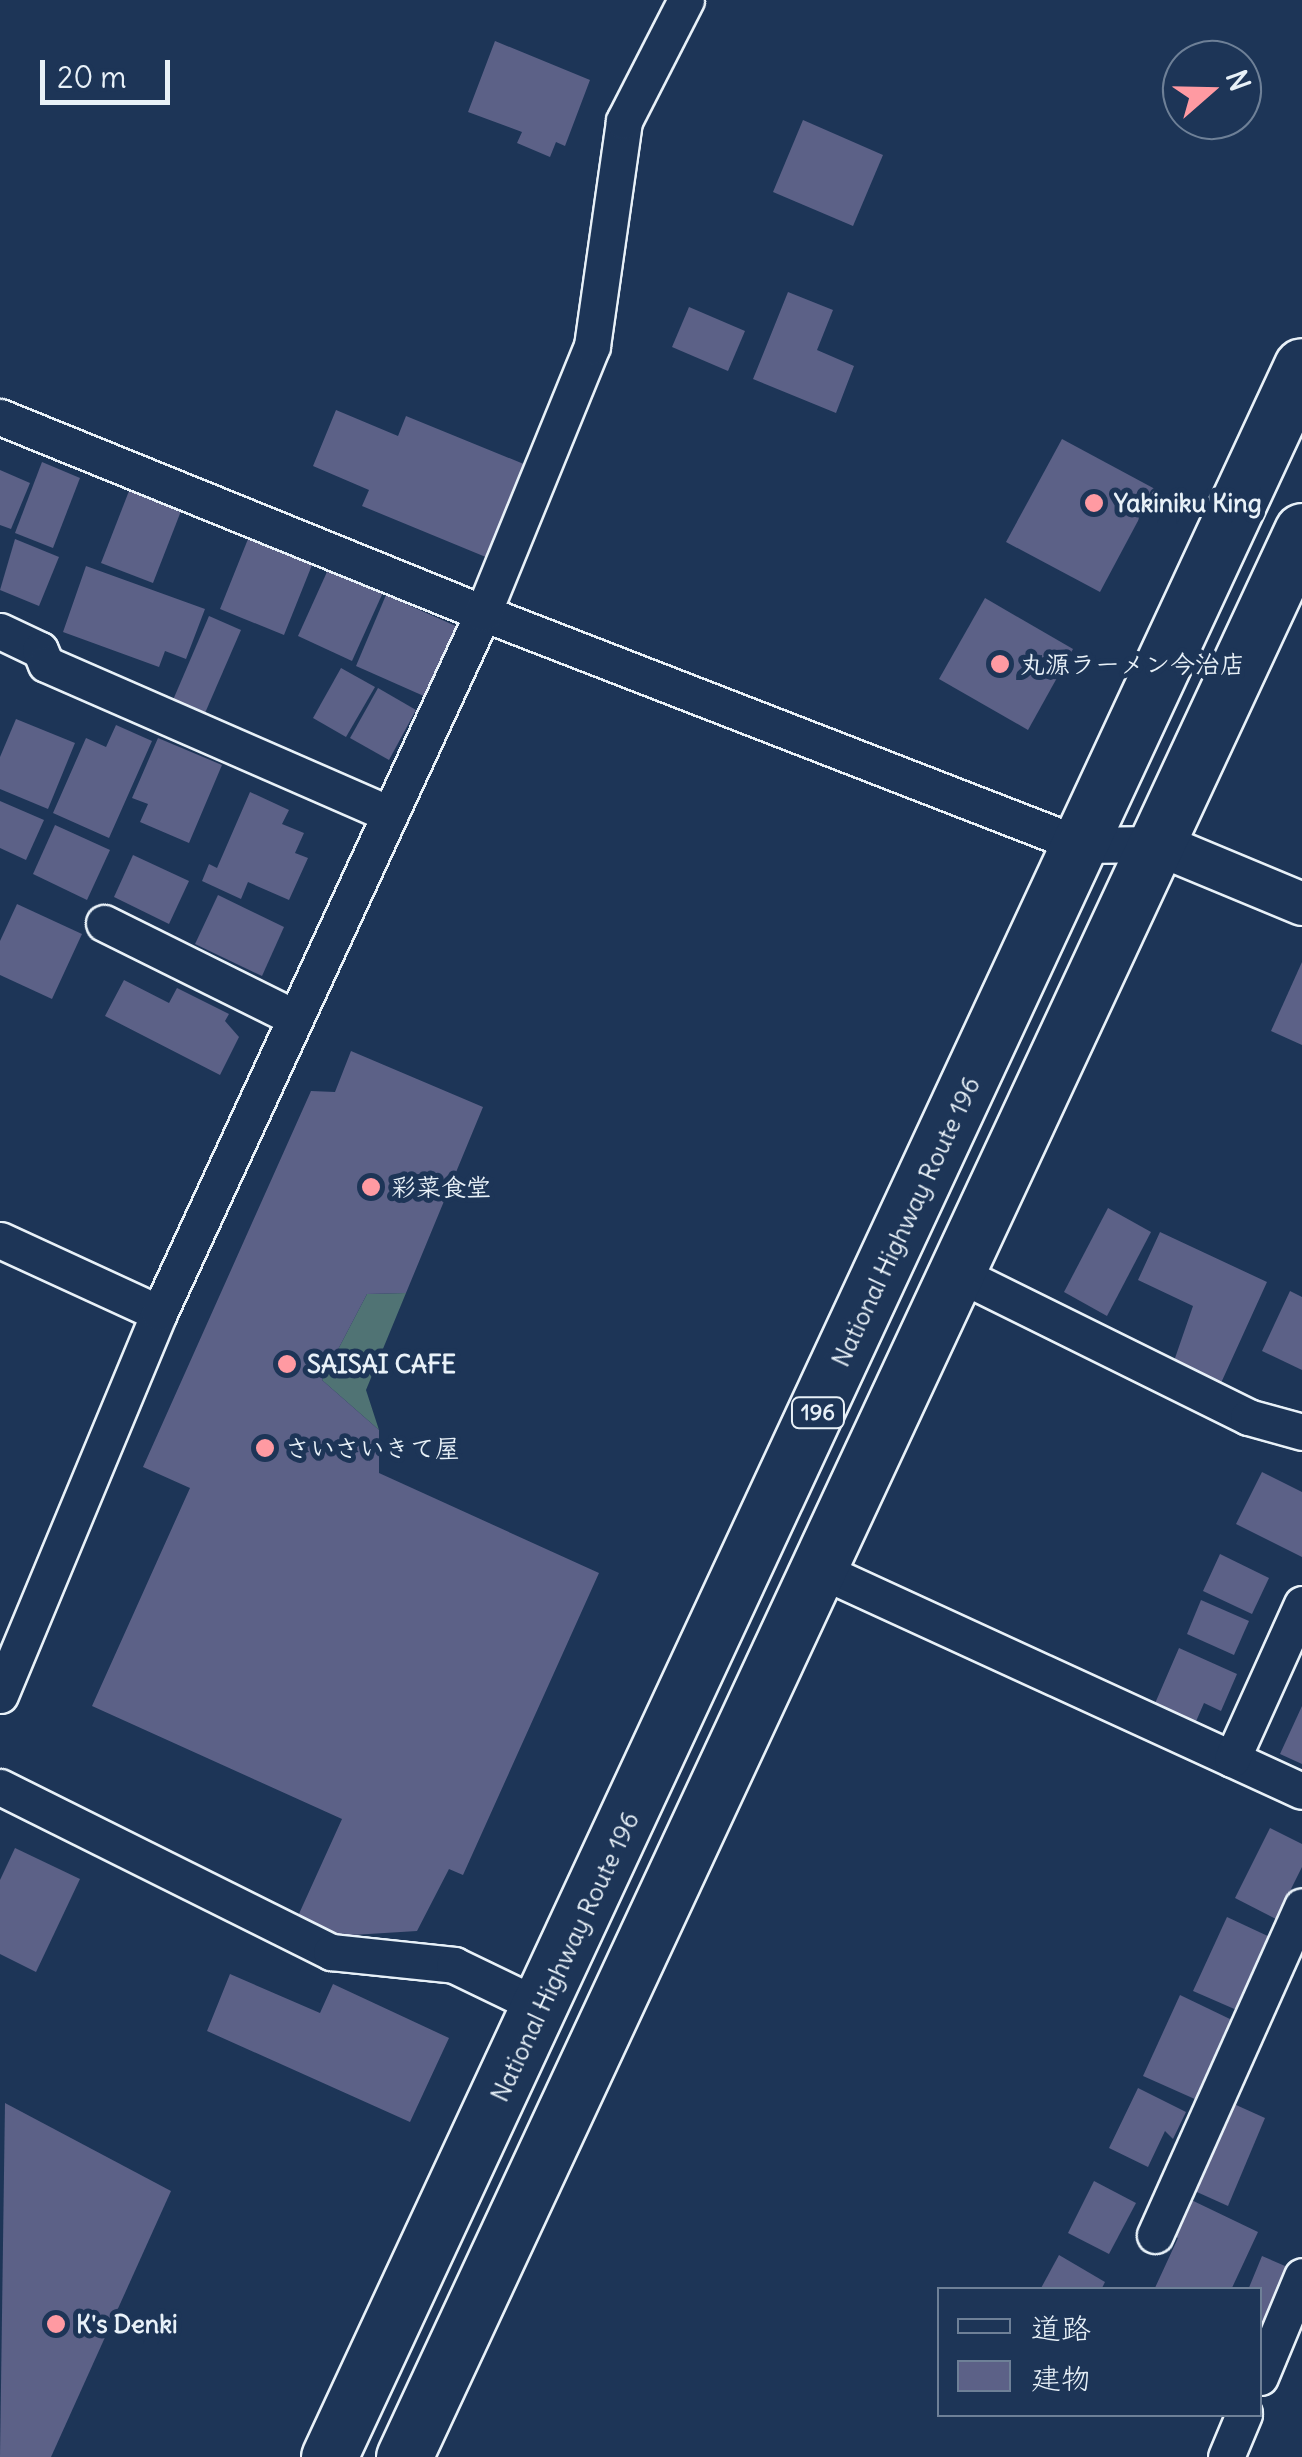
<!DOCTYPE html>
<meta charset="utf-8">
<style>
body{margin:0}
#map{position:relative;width:1302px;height:2457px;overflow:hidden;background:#1d3557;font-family:Delius,"Klee One",sans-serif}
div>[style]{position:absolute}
.green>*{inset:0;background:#507374}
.building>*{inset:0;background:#5c6187}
.roads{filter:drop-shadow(2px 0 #e8f1f8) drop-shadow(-2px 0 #e8f1f8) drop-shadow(0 2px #e8f1f8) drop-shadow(0 -2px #e8f1f8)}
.minor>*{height:35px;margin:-17.5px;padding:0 17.5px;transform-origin:17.5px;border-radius:17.5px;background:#1d3557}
.tertiary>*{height:42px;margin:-21px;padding:0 21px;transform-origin:21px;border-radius:21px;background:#1d3557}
.trunk>*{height:55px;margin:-27.5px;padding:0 27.5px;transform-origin:27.5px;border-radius:27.5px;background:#1d3557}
.dots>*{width:28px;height:28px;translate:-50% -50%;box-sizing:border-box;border:5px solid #1d3557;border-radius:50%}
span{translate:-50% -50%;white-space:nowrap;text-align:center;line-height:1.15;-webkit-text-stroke:10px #1d3557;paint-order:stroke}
.shield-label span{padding:2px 8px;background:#1d3557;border:2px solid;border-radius:8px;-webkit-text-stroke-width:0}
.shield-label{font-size:22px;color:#e8f1f8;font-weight:700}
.poi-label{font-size:25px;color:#e8f1f8;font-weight:700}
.left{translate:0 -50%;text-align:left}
.street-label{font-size:25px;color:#e8f1f8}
.legend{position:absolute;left:937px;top:2287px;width:325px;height:130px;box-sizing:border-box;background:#1d3557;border:2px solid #6e8097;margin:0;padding:12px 18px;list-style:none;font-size:30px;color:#e8f1f8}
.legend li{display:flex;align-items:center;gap:20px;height:50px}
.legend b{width:50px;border:2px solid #6e8097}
.north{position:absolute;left:1162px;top:40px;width:100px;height:100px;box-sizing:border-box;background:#1d3557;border:2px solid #6e8097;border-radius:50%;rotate:70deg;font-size:28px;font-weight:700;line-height:40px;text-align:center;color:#e8f1f8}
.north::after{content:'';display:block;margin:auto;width:35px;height:45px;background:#ff9aa2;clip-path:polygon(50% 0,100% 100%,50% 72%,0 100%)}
.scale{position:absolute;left:40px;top:60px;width:130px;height:45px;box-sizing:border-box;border:5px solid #e8f1f8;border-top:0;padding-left:12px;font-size:30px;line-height:35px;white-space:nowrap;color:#e8f1f8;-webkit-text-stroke:8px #1d3557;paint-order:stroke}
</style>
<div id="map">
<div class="green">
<i style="clip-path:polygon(406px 1293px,366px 1390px,379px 1430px,322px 1380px,367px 1294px)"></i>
</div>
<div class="building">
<i style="clip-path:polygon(495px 41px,590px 80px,565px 146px,556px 142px,550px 157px,517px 143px,522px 132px,468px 112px)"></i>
<i style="clip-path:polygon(803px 120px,883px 155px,853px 226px,773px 192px)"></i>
<i style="clip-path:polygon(788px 292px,833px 310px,817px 350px,854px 366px,836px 413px,753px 379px)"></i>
<i style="clip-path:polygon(689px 307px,745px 331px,728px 371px,672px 347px)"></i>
<i style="clip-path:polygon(336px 410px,398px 436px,406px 416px,531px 467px,493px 560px,362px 506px,369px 490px,313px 466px)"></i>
<i style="clip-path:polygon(1062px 439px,1155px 489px,1100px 592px,1006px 542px)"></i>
<i style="clip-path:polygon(42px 462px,80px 478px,53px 548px,15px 533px)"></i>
<i style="clip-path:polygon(0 470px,30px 483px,11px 529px,0 525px)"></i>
<i style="clip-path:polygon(129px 491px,181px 511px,153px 583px,101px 563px)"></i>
<i style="clip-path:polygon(250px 534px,314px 560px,284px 635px,220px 609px)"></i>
<i style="clip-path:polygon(15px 539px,59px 557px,39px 606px,0 590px)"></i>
<i style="clip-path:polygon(331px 563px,385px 588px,352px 661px,298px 636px)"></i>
<i style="clip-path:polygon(86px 566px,205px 609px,186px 659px,165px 651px,159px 667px,63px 632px)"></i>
<i style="clip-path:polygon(386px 595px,458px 627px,426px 697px,356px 666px)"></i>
<i style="clip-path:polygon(985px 598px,1073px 649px,1028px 730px,939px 679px)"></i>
<i style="clip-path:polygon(209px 616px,241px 630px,205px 713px,173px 700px)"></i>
<i style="clip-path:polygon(341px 668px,375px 687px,346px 737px,313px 718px)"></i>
<i style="clip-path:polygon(378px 688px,416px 710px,389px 760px,350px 738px)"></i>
<i style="clip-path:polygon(16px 719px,75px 743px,48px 809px,0 789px,0 757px)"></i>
<i style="clip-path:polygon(116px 725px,152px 741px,109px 838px,53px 813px,86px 738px,106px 747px)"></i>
<i style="clip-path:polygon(158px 738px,222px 765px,189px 843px,140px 822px,148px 804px,132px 798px)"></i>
<i style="clip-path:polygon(250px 792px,289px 810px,282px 824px,304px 833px,295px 853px,308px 858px,289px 900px,248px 882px,241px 899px,202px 881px,209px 864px,217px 868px)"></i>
<i style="clip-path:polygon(0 801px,44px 820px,26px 860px,0 848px)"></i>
<i style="clip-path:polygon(55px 825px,110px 850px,87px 900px,33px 874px)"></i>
<i style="clip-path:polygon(133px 855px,189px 881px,169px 924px,114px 897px)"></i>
<i style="clip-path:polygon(218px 895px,284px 927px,262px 976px,195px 944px)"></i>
<i style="clip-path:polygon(17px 904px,82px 934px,52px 999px,0 975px,0 941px)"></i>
<i style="clip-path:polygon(1302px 962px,1302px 1045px,1271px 1031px)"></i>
<i style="clip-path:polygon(124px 980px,169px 1003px,177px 988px,229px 1014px,225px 1021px,239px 1037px,220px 1075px,105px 1016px)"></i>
<i style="clip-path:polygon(351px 1051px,483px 1107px,406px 1293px,367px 1294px,322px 1380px,379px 1430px,379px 1473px,599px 1573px,463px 1875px,449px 1869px,417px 1931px,336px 1936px,298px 1916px,342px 1819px,92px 1706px,190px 1488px,143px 1467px,311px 1091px,335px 1092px)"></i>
<i style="clip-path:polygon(1108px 1208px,1151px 1232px,1107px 1316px,1064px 1292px)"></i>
<i style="clip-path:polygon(1160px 1232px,1267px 1282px,1221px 1383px,1174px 1361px,1193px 1306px,1138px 1280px)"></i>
<i style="clip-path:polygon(1290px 1291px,1302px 1297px,1302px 1370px,1262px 1351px)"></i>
<i style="clip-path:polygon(1262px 1472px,1302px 1492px,1302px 1557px,1236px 1524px)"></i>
<i style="clip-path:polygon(1220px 1554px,1269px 1578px,1252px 1614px,1203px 1591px)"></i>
<i style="clip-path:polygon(1201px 1600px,1249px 1621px,1234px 1655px,1187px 1634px)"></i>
<i style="clip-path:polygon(1179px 1648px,1237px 1674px,1221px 1711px,1204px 1703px,1194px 1726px,1153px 1708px)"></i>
<i style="clip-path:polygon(1302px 1706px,1302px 1764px,1280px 1754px)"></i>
<i style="clip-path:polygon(1270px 1828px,1302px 1844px,1302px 1867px,1276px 1919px,1235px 1898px)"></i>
<i style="clip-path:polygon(15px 1848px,80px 1879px,36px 1972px,0 1954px,0 1880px)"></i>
<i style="clip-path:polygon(1227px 1917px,1272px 1938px,1239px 2011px,1193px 1991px)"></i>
<i style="clip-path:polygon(230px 1974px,320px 2013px,333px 1984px,449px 2038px,410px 2122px,207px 2031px)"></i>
<i style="clip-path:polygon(1180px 1995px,1232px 2020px,1197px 2100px,1143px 2076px)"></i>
<i style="clip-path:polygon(1138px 2088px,1186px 2112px,1173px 2139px,1165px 2131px,1148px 2167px,1109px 2148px)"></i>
<i style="clip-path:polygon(1225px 2100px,1265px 2118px,1228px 2206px,1188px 2188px)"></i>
<i style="clip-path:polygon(5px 2103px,171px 2191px,51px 2457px,0 2457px)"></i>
<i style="clip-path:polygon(1094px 2181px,1136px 2203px,1109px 2254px,1068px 2233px)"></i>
<i style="clip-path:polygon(1183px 2196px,1258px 2232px,1231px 2290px,1154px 2290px,1178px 2238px,1165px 2232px)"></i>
<i style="clip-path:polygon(1059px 2255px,1105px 2282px,1101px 2290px,1040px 2290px)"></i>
<i style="clip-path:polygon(1262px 2256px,1292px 2269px,1260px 2342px,1260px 2290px,1248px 2290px)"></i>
</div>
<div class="roads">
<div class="minor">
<i style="left:0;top:417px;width:521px;rotate:22.09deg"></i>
<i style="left:483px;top:613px;width:641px;rotate:21.2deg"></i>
<i style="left:1081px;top:845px;width:77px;rotate:-0.7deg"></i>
<i style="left:0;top:631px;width:44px;rotate:25.4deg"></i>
<i style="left:40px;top:650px;width:15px;rotate:67deg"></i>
<i style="left:46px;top:664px;width:375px;rotate:23.6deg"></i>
<i style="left:104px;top:923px;width:213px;rotate:26.4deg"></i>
<i style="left:0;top:1240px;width:175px;rotate:24.7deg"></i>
<i style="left:957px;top:1273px;width:325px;rotate:26.3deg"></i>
<i style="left:1248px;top:1417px;width:56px;rotate:15.5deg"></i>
<i style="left:818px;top:1569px;width:532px;rotate:24.64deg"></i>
<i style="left:0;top:1695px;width:414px;rotate:-67.4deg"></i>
<i style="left:159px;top:1313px;width:771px;rotate:-65.16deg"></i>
<i style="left:483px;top:613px;width:288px;rotate:-67.8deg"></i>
<i style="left:592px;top:346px;width:227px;rotate:-81.9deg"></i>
<i style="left:624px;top:121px;width:136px;rotate:-62.9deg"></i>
<i style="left:1232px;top:1759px;width:170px;rotate:-65.7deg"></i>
<i style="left:0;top:1787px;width:370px;rotate:26.5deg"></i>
<i style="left:331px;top:1952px;width:124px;rotate:6deg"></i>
<i style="left:454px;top:1965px;width:99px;rotate:25.8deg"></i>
<i style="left:1155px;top:2235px;width:360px;rotate:-65.9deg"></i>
<i style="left:1260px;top:2377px;width:109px;rotate:-67.4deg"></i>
<i style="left:1226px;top:2457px;width:47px;rotate:-67.3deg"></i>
</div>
<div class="tertiary">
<i style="left:1158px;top:844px;width:156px;rotate:22.6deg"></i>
</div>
<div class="trunk">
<i style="left:329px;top:2457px;width:2306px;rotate:-65.05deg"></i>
<i style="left:404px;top:2457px;width:2125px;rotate:-65deg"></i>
</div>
</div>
<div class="dots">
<i style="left:1094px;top:503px;background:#ff9aa2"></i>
<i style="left:1000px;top:664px;background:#ff9aa2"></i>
<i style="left:371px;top:1187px;background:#ff9aa2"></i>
<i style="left:287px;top:1364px;background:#ff9aa2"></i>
<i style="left:265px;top:1448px;background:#ff9aa2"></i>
<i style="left:56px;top:2324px;background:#ff9aa2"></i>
</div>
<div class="shield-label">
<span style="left:818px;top:1413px">196</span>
</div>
<div class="poi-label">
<span class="left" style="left:1114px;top:503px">Yakiniku King</span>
<span class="left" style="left:1020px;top:664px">丸源ラーメン今治店</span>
<span class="left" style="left:391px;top:1187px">彩菜食堂</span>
<span class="left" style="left:307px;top:1364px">SAISAI CAFE</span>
<span class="left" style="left:285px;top:1448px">さいさいきて屋</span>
<span class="left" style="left:76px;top:2324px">K's Denki</span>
</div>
<div class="street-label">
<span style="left:906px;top:1222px;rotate:-65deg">National Highway Route 196</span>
<span style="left:565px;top:1957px;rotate:-65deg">National Highway Route 196</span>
</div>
<ul class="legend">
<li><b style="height:12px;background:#1d3557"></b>道路</li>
<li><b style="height:28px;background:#5c6187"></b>建物</li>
</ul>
<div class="north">N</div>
<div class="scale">20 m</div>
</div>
